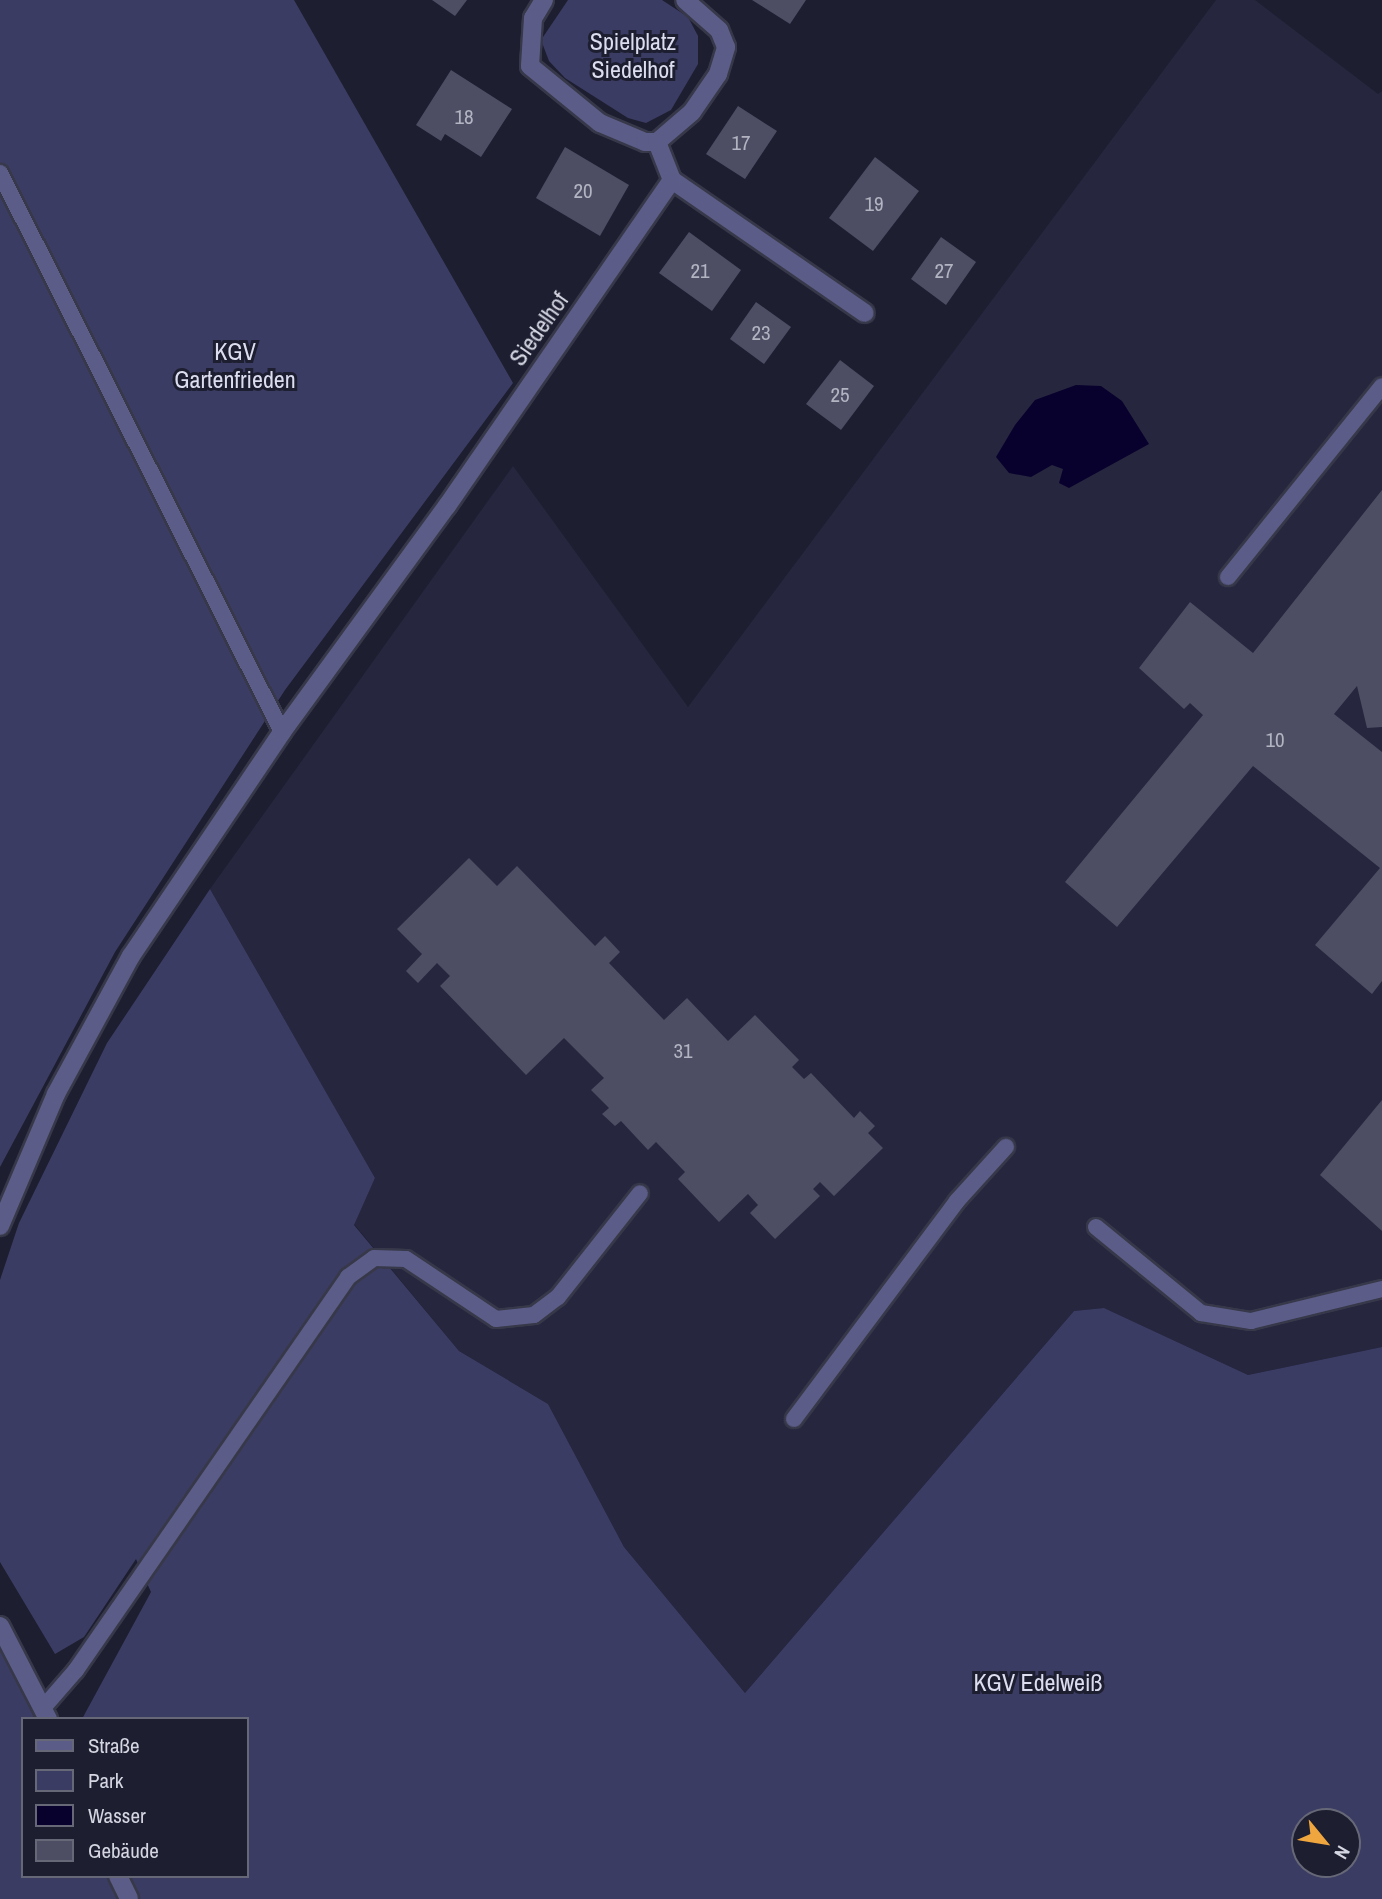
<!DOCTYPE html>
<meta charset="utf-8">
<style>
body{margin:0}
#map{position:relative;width:1382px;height:1899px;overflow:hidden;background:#1d1e30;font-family:"Archivo Narrow",sans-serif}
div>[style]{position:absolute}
.built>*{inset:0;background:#26263f}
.green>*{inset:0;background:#3b3c63}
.water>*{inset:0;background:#08002d}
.building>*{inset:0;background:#4d4e63}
.roads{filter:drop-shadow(2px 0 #373849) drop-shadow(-2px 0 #373849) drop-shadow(0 2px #373849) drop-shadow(0 -2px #373849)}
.service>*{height:16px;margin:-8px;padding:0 8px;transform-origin:8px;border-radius:8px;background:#5b5d88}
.minor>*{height:18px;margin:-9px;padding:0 9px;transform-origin:9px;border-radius:9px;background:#5b5d88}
span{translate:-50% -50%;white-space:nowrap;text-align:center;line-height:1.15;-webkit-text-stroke:6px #1d1e30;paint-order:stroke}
.number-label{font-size:21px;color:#b3b4c2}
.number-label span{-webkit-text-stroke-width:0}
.park-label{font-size:24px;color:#dcdef0}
.street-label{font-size:24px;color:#d5d6e2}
.legend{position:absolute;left:21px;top:1717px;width:228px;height:161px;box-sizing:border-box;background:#1d1e30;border:2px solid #676877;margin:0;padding:9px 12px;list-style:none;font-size:21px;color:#d5d6e2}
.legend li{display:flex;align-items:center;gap:14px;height:35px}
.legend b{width:35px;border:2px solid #676877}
.north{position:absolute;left:1291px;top:1808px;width:70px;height:70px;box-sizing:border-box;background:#1d1e30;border:2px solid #676877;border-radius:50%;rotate:120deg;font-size:19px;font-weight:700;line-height:28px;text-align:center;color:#d5d6e2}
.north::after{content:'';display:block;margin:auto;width:24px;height:32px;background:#f0a63e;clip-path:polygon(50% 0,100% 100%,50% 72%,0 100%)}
</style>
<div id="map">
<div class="built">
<i style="clip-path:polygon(1216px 0,1255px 0,1378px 94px,1382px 91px,1382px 1347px,1248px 1375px,1104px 1308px,1074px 1311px,745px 1693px,624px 1547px,548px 1404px,459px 1351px,354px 1224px,375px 1178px,210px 889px,513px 466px,688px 707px)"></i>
</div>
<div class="green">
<i style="clip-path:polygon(0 0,294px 0,513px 383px,285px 690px,115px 952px,0 1167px)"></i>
<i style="clip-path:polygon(568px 0,662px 0,688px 17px,698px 36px,698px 64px,671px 110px,646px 123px,628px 118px,565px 78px,549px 61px,541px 40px)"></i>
<i style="clip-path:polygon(evenodd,210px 889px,375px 1178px,354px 1225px,459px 1351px,548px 1404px,624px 1547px,745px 1693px,1074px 1311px,1104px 1308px,1248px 1375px,1382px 1347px,1382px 1899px,0 1899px,0 1648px,35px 1719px,23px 1719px,23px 1876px,247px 1876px,247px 1719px,82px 1719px,151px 1592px,136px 1559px,84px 1637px,55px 1654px,0 1562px,0 1280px,19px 1223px,107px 1043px,210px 889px,1305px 1822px,1347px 1822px,1347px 1864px,1305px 1864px,1305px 1822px)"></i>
</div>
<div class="water">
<i style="clip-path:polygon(1076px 385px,1101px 386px,1122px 401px,1149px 444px,1069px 488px,1059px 483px,1063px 469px,1052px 465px,1031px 477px,1009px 473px,996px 457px,1015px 425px,1035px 400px)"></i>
</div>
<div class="building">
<i style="clip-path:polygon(432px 0,467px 0,455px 16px)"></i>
<i style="clip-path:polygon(752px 0,806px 0,790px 24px)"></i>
<i style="clip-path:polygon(451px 70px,512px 109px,481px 157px,445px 134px,441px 141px,416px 125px)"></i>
<i style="clip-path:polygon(738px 106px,777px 131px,745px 179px,706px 154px)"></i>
<i style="clip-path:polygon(565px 147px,629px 185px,600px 236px,536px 198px)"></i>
<i style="clip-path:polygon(875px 157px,919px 191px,873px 251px,829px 218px)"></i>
<i style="clip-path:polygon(689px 232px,741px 270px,712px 311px,659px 273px)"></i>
<i style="clip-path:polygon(941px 237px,976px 262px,946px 305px,911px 279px)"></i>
<i style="clip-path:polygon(756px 302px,791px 327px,764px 364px,730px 339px)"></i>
<i style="clip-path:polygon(840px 360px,874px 386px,841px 430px,806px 404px)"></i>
<i style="clip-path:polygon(1382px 490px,1382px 727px,1367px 728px,1357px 686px,1334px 714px,1382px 752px,1382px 981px,1372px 994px,1315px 945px,1380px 868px,1253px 766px,1117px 927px,1065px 882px,1203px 715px,1190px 703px,1184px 709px,1139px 668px,1190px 602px,1253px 653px)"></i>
<i style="clip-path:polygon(469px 858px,497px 886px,517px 866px,595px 946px,605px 936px,620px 952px,609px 963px,664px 1020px,687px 998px,728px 1041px,755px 1015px,799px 1060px,792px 1067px,804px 1079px,811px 1073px,854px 1118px,860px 1111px,875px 1126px,868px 1133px,883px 1148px,834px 1196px,820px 1182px,813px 1189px,820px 1196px,775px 1239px,750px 1213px,758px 1205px,748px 1194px,719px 1222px,678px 1179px,685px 1172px,656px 1142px,648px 1150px,621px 1121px,615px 1126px,602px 1114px,609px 1108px,591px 1090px,604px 1078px,564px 1038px,526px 1075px,440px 986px,450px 976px,437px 963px,418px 983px,406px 971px,422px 954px,397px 929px)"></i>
<i style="clip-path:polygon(1382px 1100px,1382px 1231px,1320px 1175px)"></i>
</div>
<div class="roads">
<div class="service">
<i style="left:0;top:173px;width:626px;rotate:63.23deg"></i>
<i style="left:1228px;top:577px;width:245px;rotate:-51.1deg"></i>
<i style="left:1096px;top:1227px;width:136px;rotate:39.3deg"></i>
<i style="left:1201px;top:1313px;width:51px;rotate:9.1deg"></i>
<i style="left:1251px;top:1321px;width:135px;rotate:-13.7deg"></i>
<i style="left:794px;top:1419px;width:272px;rotate:-53.2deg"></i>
<i style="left:957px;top:1201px;width:73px;rotate:-47.8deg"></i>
<i style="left:43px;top:1708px;width:50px;rotate:-49deg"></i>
<i style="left:76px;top:1670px;width:478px;rotate:-55.3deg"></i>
<i style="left:348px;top:1277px;width:32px;rotate:-36deg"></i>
<i style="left:374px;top:1258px;width:32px;rotate:2deg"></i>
<i style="left:406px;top:1259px;width:108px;rotate:33.7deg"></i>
<i style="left:496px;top:1319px;width:38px;rotate:-6deg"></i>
<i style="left:534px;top:1315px;width:30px;rotate:-37deg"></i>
<i style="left:558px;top:1297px;width:132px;rotate:-51.7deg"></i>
</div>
<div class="minor">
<i style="left:544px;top:0;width:21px;rotate:121deg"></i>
<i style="left:533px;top:18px;width:48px;rotate:93.6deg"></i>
<i style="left:530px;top:66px;width:90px;rotate:39.2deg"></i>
<i style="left:600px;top:123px;width:49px;rotate:22.9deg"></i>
<i style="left:645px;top:142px;width:12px"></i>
<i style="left:657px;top:142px;width:46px;rotate:-40.6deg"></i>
<i style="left:692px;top:112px;width:46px;rotate:-55.6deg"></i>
<i style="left:718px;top:74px;width:28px;rotate:-73deg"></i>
<i style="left:726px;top:47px;width:18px;rotate:-112deg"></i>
<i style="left:719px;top:30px;width:45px;rotate:-138.6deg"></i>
<i style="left:657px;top:142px;width:41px;rotate:68.5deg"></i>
<i style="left:672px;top:180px;width:234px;rotate:34.6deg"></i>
<i style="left:0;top:1226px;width:143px;rotate:-67deg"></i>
<i style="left:56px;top:1094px;width:157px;rotate:-61.5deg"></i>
<i style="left:131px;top:956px;width:270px;rotate:-56deg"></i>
<i style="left:282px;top:732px;width:280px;rotate:-53.9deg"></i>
<i style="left:447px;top:506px;width:396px;rotate:-55.4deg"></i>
<i style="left:0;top:1626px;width:105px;rotate:62.7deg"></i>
<i style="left:118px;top:1876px;width:25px;rotate:64deg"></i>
</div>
</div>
<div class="number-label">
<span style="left:464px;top:117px">18</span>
<span style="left:741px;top:143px">17</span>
<span style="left:583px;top:191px">20</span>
<span style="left:874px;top:204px">19</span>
<span style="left:700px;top:271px">21</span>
<span style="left:944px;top:271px">27</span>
<span style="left:761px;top:333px">23</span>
<span style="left:840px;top:395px">25</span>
<span style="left:1275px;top:740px">10</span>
<span style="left:683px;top:1051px">31</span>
</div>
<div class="park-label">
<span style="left:633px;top:56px">Spielplatz<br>Siedelhof</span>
<span style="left:235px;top:366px">KGV<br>Gartenfrieden</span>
<span style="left:1038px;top:1683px">KGV Edelweiß</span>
</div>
<div class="street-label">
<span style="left:539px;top:329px;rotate:-55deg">Siedelhof</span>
</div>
<ul class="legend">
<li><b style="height:9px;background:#5b5d88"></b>Straße</li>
<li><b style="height:19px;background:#3b3c63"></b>Park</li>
<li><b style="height:19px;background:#08002d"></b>Wasser</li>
<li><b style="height:19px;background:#4d4e63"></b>Gebäude</li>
</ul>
<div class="north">N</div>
</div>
